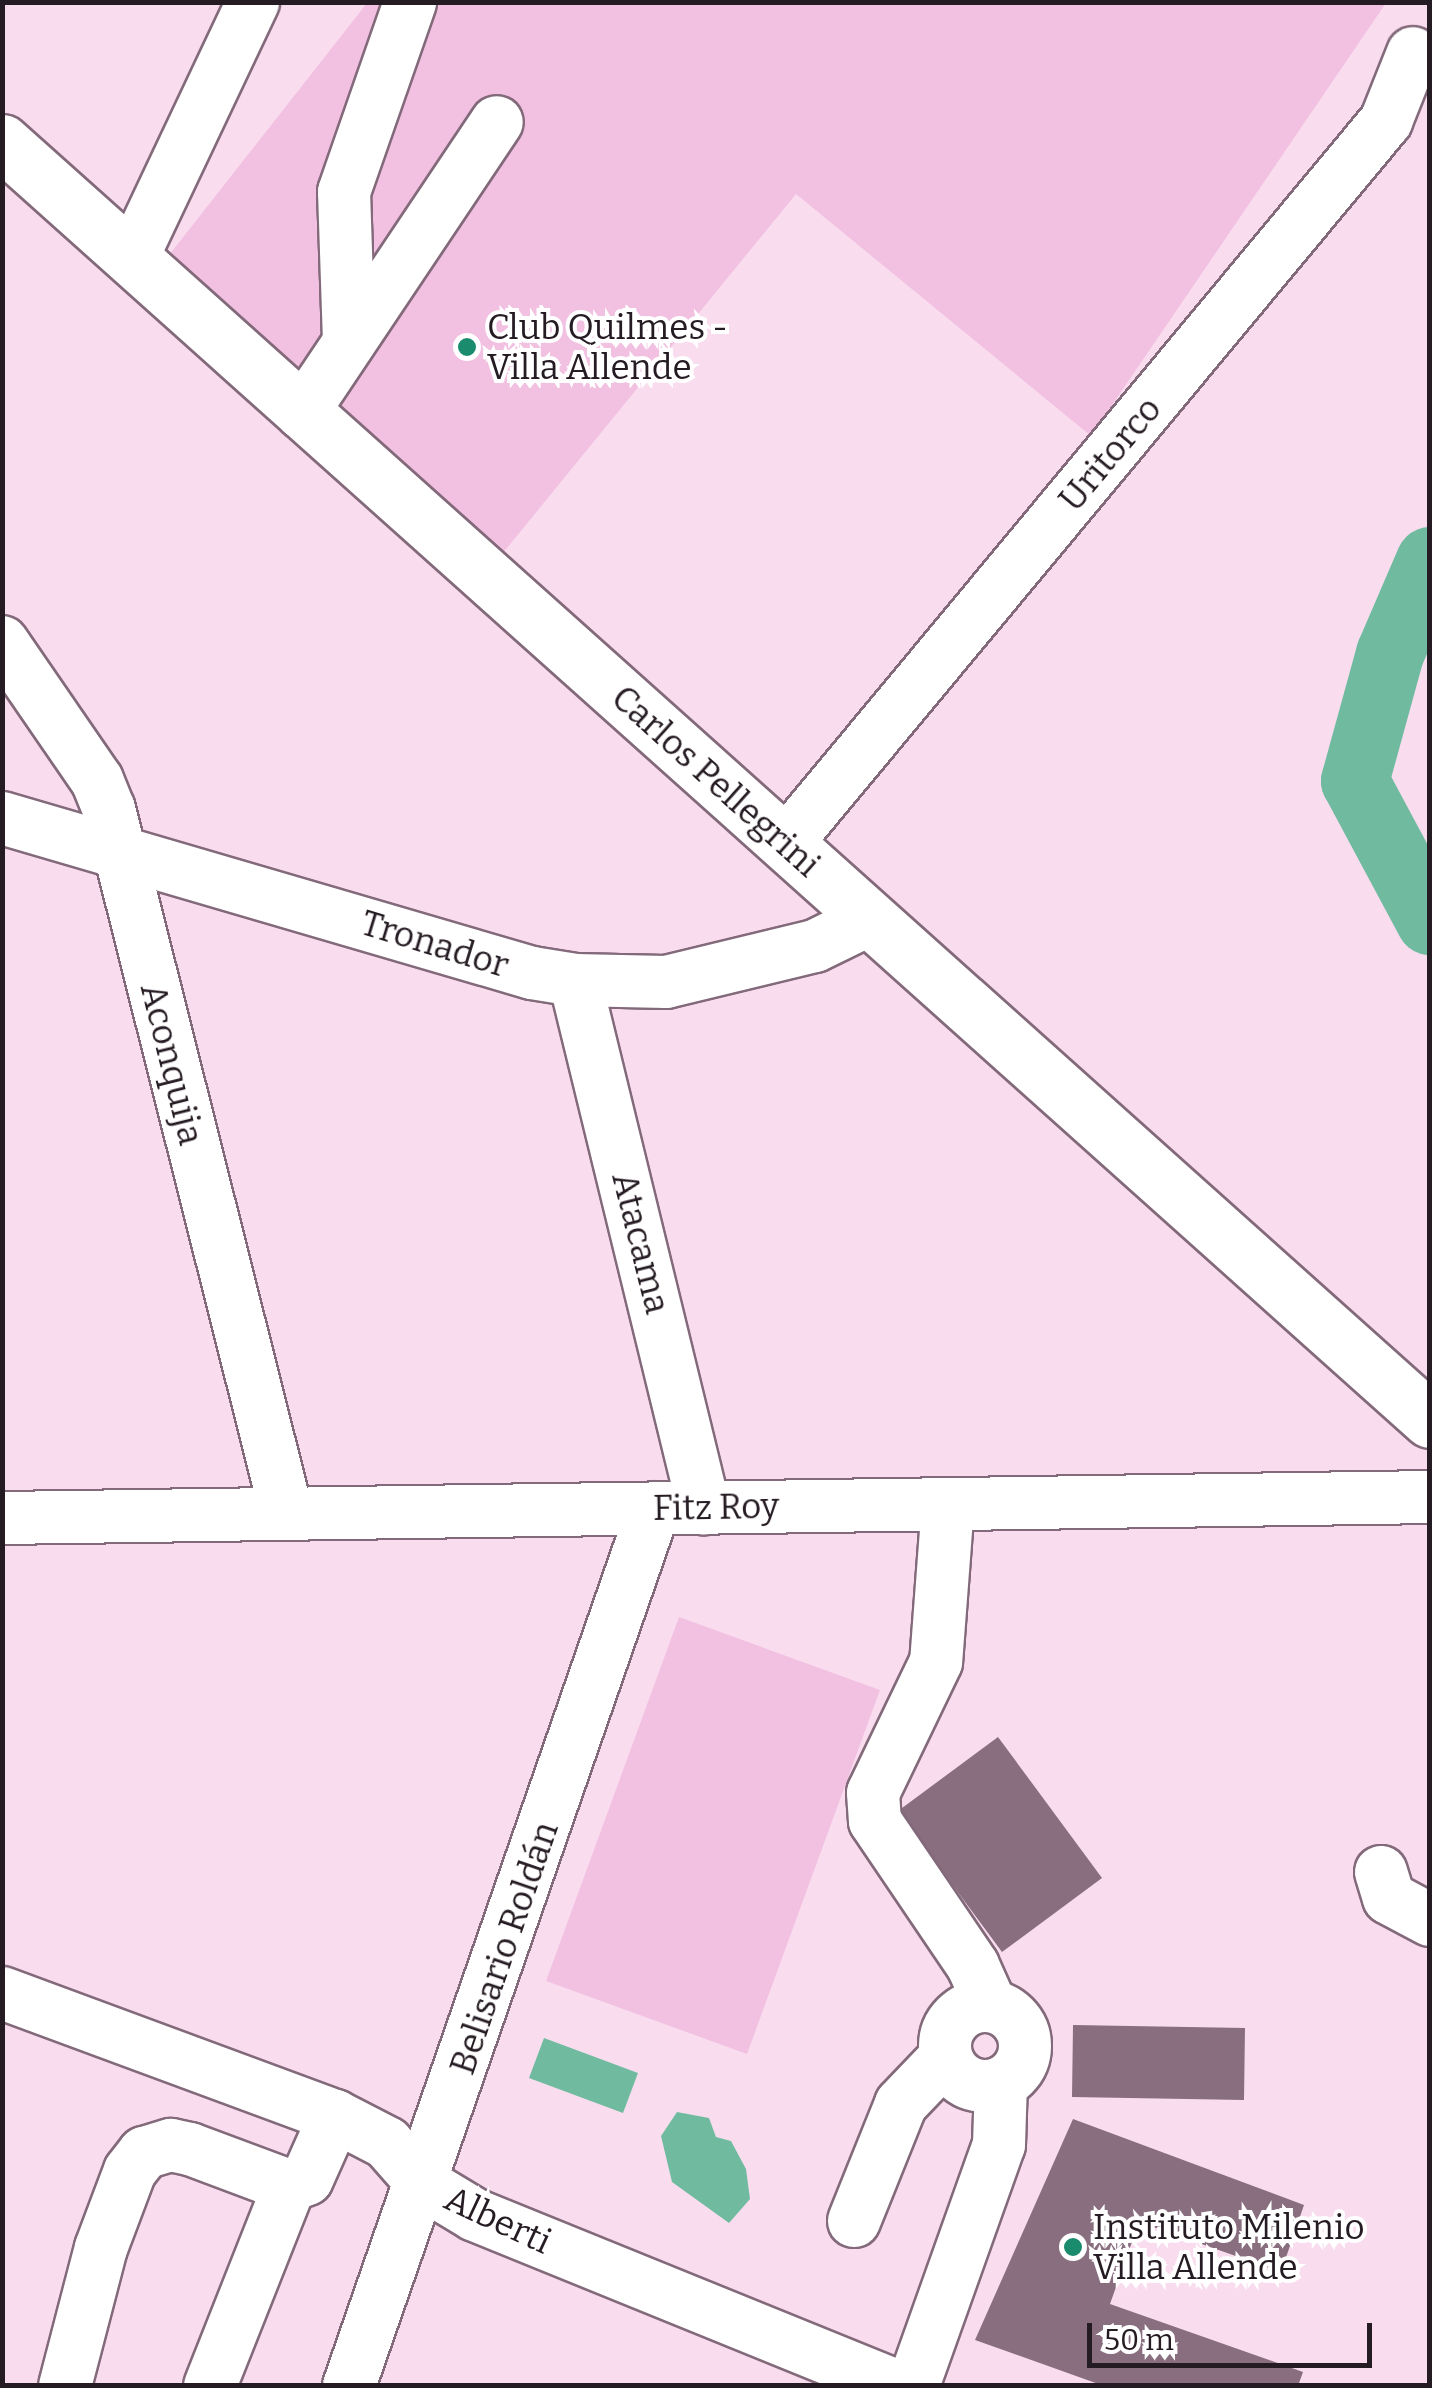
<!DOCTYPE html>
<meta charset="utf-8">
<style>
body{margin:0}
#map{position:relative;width:1432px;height:2388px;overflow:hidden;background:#f9ddef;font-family:Bitter,serif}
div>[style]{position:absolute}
.green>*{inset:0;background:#f2c1e2}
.water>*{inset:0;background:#70bb9f}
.river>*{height:68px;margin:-34px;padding:0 34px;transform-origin:34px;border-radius:34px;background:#70bb9f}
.building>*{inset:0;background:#886e7f}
.roads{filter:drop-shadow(2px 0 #836a7b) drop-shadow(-2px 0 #836a7b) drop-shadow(0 2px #836a7b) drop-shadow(0 -2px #836a7b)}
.minor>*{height:52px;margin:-26px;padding:0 26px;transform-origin:26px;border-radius:26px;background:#fff}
.minor>.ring{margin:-26px;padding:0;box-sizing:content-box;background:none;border:52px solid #fff;border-radius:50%}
.major>*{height:55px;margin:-27.5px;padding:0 27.5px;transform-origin:27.5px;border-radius:27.5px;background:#fff}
.dots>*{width:28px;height:28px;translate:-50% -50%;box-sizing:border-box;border:5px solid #fff;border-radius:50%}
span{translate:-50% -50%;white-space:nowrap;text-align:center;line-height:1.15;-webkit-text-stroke:8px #fff;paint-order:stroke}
.poi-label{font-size:35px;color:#251b22}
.left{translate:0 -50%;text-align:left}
.street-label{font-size:35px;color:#251b22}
.frame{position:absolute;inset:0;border:5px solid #251b22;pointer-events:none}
.scale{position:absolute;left:1087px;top:2323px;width:285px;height:45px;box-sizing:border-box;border:5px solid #251b22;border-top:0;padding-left:12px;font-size:30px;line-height:35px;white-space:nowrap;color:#251b22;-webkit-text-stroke:8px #fff;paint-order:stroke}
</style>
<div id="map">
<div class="green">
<i style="clip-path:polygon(367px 3px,1386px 3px,1091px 436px,796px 194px,498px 559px,166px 259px)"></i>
<i style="clip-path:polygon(679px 1617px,880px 1690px,747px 2054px,546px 1981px)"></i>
</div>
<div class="water">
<i style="clip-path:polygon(544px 2038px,638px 2073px,623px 2113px,529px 2078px)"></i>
<i style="clip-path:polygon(677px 2112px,709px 2118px,716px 2137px,731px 2141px,746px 2169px,750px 2199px,729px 2223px,672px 2182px,661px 2136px)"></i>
</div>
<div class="river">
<i style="left:1430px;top:561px;width:101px;rotate:113.3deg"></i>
<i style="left:1390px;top:654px;width:132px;rotate:105.4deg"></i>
<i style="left:1355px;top:781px;width:159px;rotate:61.8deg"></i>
</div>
<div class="building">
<i style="clip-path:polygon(998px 1737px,1102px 1878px,1002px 1952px,898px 1811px)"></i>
<i style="clip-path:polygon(1073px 2025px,1245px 2028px,1244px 2100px,1072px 2097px)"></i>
<i style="clip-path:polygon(1073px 2119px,1304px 2205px,1281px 2272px,1139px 2222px,1110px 2304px,1303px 2372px,1298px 2386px,1104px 2386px,975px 2340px)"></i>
</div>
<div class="roads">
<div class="minor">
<i style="left:133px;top:256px;width:281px;rotate:-64.7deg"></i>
<i style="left:349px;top:342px;width:150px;rotate:-91.9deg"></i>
<i style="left:344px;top:192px;width:201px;rotate:-70.8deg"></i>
<i style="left:302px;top:413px;width:350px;rotate:-56.2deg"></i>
<i style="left:2px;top:642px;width:168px;rotate:55.5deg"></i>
<i style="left:97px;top:780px;width:31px;rotate:68deg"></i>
<i style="left:109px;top:809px;width:724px;rotate:75.85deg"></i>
<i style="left:2px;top:818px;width:552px;rotate:16.3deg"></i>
<i style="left:532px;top:973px;width:44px;rotate:9.2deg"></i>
<i style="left:575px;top:980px;width:91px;rotate:1.3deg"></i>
<i style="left:666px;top:982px;width:153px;rotate:-13.6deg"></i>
<i style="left:815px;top:946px;width:61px;rotate:-26.1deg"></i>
<i style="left:786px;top:843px;width:939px;rotate:-50.27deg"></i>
<i style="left:1386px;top:121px;width:73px;rotate:-68.3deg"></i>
<i style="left:575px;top:980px;width:544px;rotate:76.27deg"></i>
<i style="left:948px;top:1504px;width:158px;rotate:94.3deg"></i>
<i style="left:936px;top:1662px;width:145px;rotate:115.7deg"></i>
<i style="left:873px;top:1793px;width:28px;rotate:86deg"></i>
<i style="left:875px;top:1821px;width:175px;rotate:55.9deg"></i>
<i style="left:973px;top:1966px;width:44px;rotate:65.8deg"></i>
<i style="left:2px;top:1518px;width:1428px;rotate:-0.84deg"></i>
<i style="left:1381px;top:1872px;width:27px;rotate:73deg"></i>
<i style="left:1389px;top:1898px;width:47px;rotate:28.2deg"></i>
<i style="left:2px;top:1993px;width:355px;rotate:20.3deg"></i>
<i style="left:335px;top:2116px;width:59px;rotate:27.4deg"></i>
<i style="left:387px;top:2143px;width:53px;rotate:48.8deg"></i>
<i style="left:422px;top:2183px;width:62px;rotate:31.1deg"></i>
<i style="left:475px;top:2215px;width:454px;rotate:22.1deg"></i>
<i class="ring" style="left:945px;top:2006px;width:28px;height:28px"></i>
<i style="left:854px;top:2221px;width:126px;rotate:-68.1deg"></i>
<i style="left:901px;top:2104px;width:65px;rotate:-46.2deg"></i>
<i style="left:65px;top:2386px;width:143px;rotate:-75.4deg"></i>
<i style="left:101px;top:2248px;width:82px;rotate:-69.4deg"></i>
<i style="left:130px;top:2171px;width:23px;rotate:-52deg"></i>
<i style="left:144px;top:2153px;width:28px;rotate:-17deg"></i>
<i style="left:171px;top:2145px;width:19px;rotate:12deg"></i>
<i style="left:190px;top:2149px;width:106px;rotate:20.5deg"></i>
<i style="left:289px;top:2186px;width:19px;rotate:-21deg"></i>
<i style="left:307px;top:2179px;width:69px;rotate:-66deg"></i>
<i style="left:210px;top:2386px;width:215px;rotate:-68.4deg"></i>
<i style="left:349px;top:2386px;width:929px;rotate:-70.84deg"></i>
<i style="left:913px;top:2386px;width:256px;rotate:-70.4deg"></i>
<i style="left:999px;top:2145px;width:62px;rotate:-88.2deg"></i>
</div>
<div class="major">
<i style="left:2px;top:142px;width:1916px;rotate:41.83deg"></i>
</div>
</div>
<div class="dots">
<i style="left:467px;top:347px;background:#1a8b6c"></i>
<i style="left:1073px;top:2247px;background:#1a8b6c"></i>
</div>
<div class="poi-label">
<span class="left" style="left:487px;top:347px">Club Quilmes -<br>Villa Allende</span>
<span class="left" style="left:1093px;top:2247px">Instituto Milenio<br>Villa Allende</span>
</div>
<div class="street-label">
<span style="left:1110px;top:454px;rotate:-50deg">Uritorco</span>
<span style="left:716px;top:781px;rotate:42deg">Carlos Pellegrini</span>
<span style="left:435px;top:944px;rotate:17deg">Tronador</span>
<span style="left:172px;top:1064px;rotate:76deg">Aconquija</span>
<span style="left:641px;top:1243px;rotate:76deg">Atacama</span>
<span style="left:716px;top:1507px;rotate:-1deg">Fitz Roy</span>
<span style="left:504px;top:1948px;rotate:-71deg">Belisario Roldán</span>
<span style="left:498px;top:2220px;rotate:25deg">Alberti</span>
</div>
<div class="frame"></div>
<div class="scale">50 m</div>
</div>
